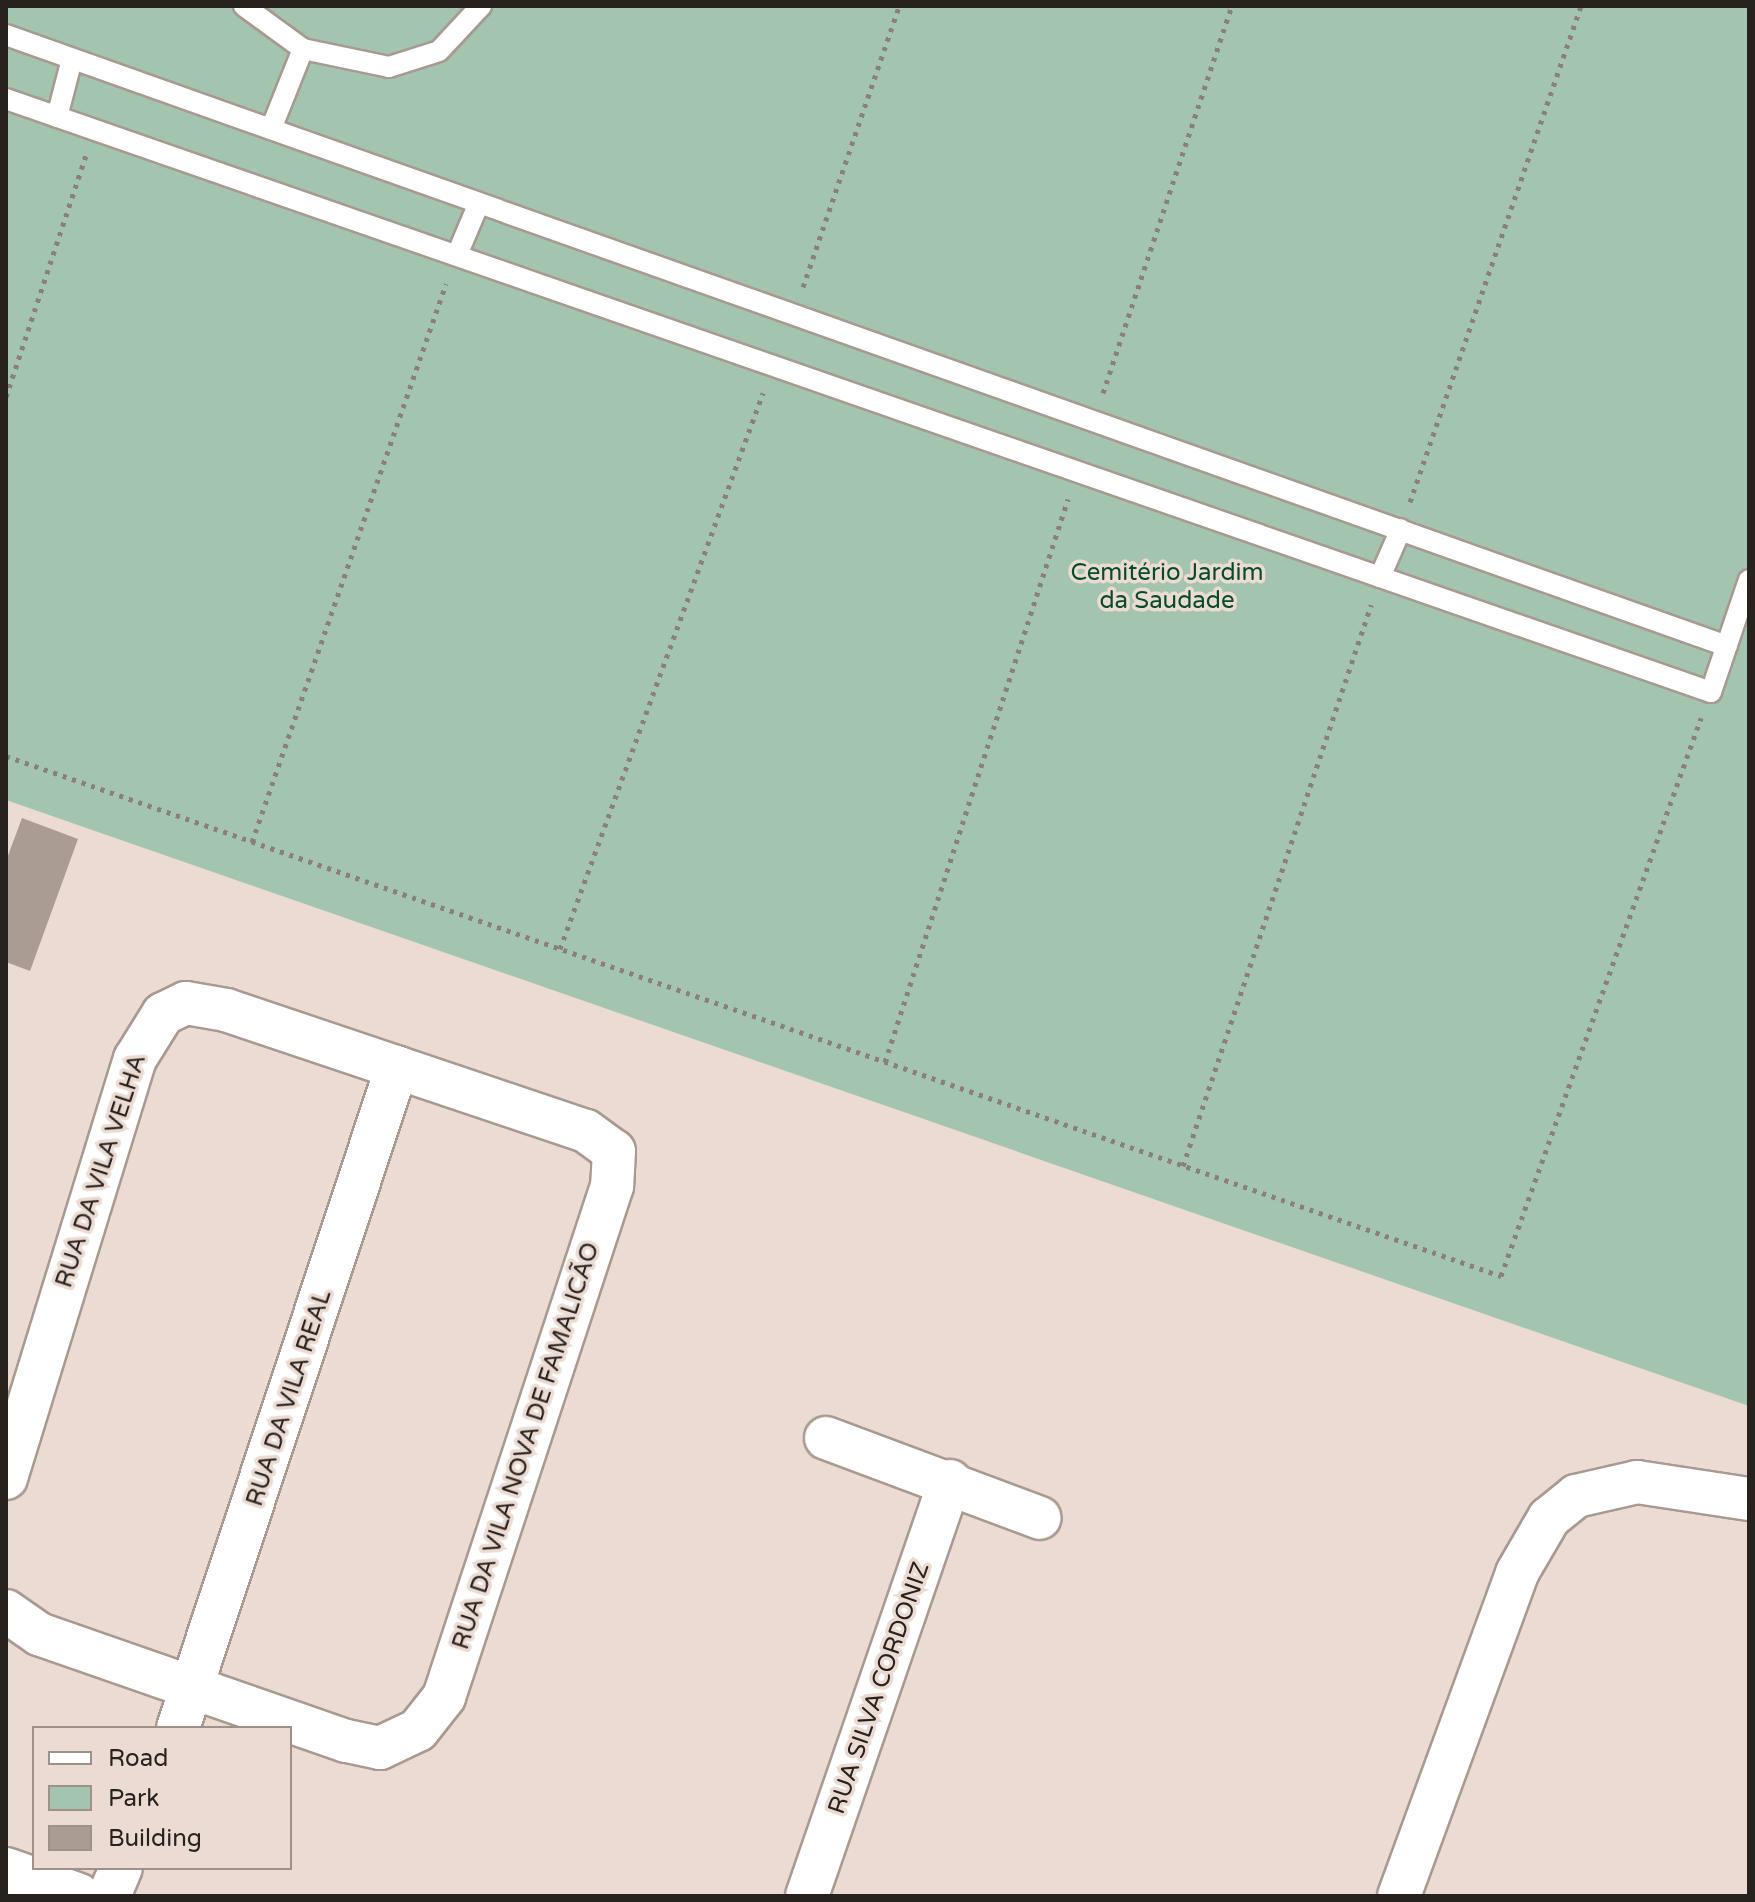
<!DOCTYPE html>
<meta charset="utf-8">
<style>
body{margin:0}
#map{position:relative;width:1755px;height:1902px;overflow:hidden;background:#ebdbd2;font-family:"Varela Round",sans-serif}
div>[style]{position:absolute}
.green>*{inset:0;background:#a3c5af}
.building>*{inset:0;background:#ab9c93}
.path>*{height:5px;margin-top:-2.5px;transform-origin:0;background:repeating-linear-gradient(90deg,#8a7f79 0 4px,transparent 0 10px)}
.roads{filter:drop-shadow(2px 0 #a89991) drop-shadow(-2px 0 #a89991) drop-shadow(0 2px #a89991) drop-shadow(0 -2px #a89991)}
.service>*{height:20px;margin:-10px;padding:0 10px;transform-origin:10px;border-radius:10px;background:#fff}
.minor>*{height:42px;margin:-21px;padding:0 21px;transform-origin:21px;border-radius:21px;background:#fff}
.secondary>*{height:44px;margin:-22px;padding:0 22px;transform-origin:22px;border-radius:22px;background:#fff}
span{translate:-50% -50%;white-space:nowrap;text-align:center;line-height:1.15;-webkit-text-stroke:7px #ebdbd2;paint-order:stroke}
.park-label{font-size:24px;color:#054b2c}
.street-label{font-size:24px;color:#28221f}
.frame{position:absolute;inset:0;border:8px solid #28221f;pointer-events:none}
.legend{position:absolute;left:32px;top:1726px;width:260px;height:144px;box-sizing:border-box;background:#ebdbd2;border:2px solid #9d918a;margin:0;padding:10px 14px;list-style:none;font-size:24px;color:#28221f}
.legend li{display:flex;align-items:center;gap:16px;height:40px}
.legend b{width:40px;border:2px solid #9d918a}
</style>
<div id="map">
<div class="green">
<i style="clip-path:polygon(6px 6px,1749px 6px,1749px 1406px,6px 800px)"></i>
</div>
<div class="building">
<i style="clip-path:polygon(22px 818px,78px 839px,30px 971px,6px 962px,6px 861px)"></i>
</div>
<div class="path">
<i style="left:803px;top:287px;width:297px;rotate:-71.1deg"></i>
<i style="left:1103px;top:393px;width:408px;rotate:-71.6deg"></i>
<i style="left:6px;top:397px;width:255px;rotate:-71.7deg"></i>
<i style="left:1410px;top:502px;width:525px;rotate:-70.98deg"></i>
<i style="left:6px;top:756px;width:1583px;rotate:19.18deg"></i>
<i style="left:1501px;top:1276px;width:593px;rotate:-70.28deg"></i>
<i style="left:252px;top:842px;width:591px;rotate:-70.83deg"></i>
<i style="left:560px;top:949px;width:592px;rotate:-69.94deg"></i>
<i style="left:885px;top:1062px;width:592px;rotate:-71.99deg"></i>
<i style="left:1183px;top:1166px;width:592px;rotate:-71.47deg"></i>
</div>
<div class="roads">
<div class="service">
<i style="left:244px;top:6px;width:73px;rotate:36.1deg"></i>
<i style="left:303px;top:49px;width:88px;rotate:11.8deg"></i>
<i style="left:389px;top:67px;width:52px;rotate:-17.7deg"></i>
<i style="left:439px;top:51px;width:62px;rotate:-47deg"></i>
<i style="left:6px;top:35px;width:1826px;rotate:19.55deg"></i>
<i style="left:6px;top:99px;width:1805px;rotate:19.18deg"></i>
<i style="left:1711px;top:692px;width:118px;rotate:-71.3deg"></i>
<i style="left:57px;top:117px;width:60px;rotate:-75.5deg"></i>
<i style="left:271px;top:129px;width:86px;rotate:-68.2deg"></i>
<i style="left:457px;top:255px;width:56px;rotate:-67.1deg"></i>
<i style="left:1380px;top:577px;width:52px;rotate:-66.4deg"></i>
</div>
<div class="minor">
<i style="left:826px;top:1438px;width:228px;rotate:20.5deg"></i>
<i style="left:6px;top:1478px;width:438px;rotate:-72.9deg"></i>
<i style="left:135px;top:1059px;width:53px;rotate:-58.1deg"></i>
<i style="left:163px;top:1014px;width:25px;rotate:-26deg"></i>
<i style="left:186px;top:1003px;width:41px;rotate:9.9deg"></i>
<i style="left:226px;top:1010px;width:380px;rotate:18.6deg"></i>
<i style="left:586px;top:1131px;width:34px;rotate:36deg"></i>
<i style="left:614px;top:1151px;width:35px;rotate:93deg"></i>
<i style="left:612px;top:1186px;width:538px;rotate:108.2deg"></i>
<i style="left:444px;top:1697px;width:42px;rotate:128.2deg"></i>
<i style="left:418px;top:1730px;width:42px;rotate:154.7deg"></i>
<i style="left:380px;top:1748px;width:35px;rotate:-168deg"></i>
<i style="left:346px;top:1741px;width:325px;rotate:-160.8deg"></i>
<i style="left:39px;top:1634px;width:40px;rotate:-145.1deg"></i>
<i style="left:178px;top:1728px;width:696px;rotate:-71.67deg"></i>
<i style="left:109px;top:1896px;width:30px;rotate:-67deg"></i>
<i style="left:807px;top:1896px;width:439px;rotate:-71deg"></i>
<i style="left:1399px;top:1896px;width:344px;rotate:-69.9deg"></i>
<i style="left:1517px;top:1573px;width:64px;rotate:-59.8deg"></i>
<i style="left:1549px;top:1518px;width:35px;rotate:-39deg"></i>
<i style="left:1576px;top:1496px;width:63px;rotate:-12.9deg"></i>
<i style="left:1637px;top:1482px;width:113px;rotate:8.6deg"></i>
</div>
<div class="secondary">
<i style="left:6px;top:1870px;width:77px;rotate:19.6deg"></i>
</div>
</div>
<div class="park-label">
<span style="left:1167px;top:587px">Cemitério Jardim<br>da Saudade</span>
</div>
<div class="street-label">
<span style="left:101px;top:1171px;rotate:-72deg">RUA DA VILA VELHA</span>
<span style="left:289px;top:1398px;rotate:-72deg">RUA DA VILA REAL</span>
<span style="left:526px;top:1446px;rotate:-72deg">RUA DA VILA NOVA DE FAMALICÃO</span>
<span style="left:879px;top:1688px;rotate:-71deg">RUA SILVA CORDONIZ</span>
</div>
<div class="frame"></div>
<ul class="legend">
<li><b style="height:10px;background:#fff"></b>Road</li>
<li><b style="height:22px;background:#a3c5af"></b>Park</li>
<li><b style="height:22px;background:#ab9c93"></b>Building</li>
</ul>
</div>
